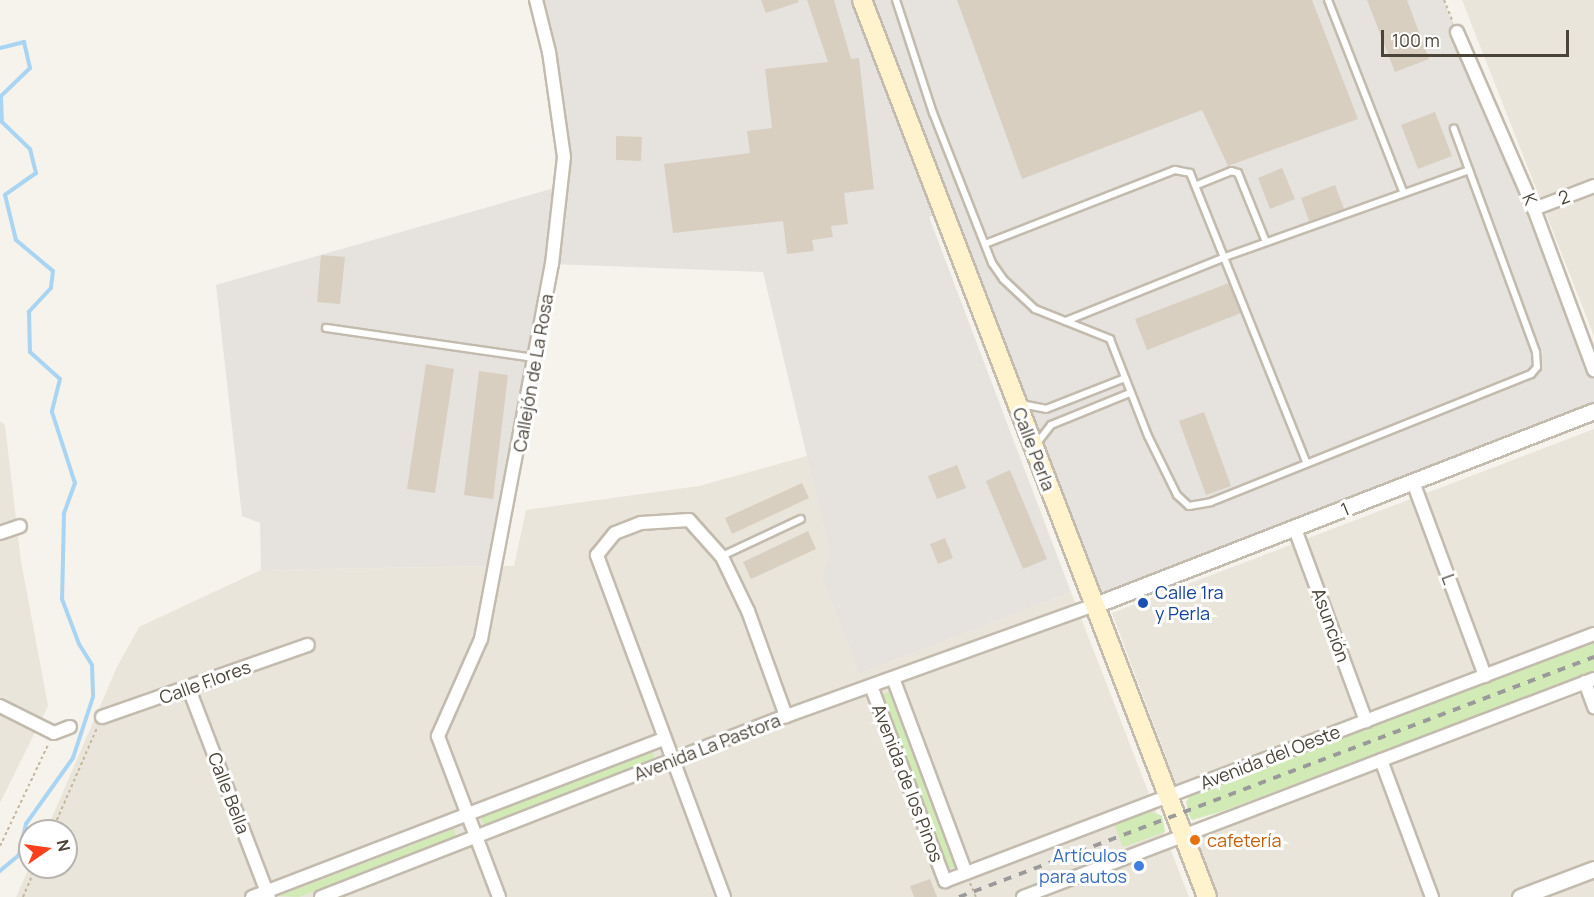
<!DOCTYPE html>
<meta charset="utf-8">
<style>
body{margin:0}
#map{position:relative;width:1594px;height:897px;overflow:hidden;background:#f6f3ec;font-family:Manrope,sans-serif}
div>[style]{position:absolute}
.residential>*{inset:0;background:#eae5da}
.industrial>*{inset:0;background:#e6e2dd}
.green>*{inset:0;background:#d2eab5}
.stream>*{height:4px;margin:-2px;padding:0 2px;transform-origin:2px;border-radius:2px;background:#a9d4f2}
.building>*{inset:0;background:#d8cfc1}
.path>*{height:2px;margin-top:-1px;transform-origin:0;background:repeating-linear-gradient(90deg,#c4b79f 0 3px,transparent 0 6px)}
.roads{filter:drop-shadow(2px 0 #c2bbae) drop-shadow(-2px 0 #c2bbae) drop-shadow(0 2px #c2bbae) drop-shadow(0 -2px #c2bbae)}
.service>*{height:6px;margin:-3px;padding:0 3px;transform-origin:3px;border-radius:3px;background:#fff}
.minor>*{height:12px;margin:-6px;padding:0 6px;transform-origin:6px;border-radius:6px;background:#fff}
.tertiary>*{height:15px;margin:-7.5px;padding:0 7.5px;transform-origin:7.5px;border-radius:7.5px;background:#fff}
.secondary>*{height:18px;margin:-9px;padding:0 9px;transform-origin:9px;border-radius:9px;background:#fff3cd}
.rail>*{height:4px;margin-top:-2px;transform-origin:0;background:repeating-linear-gradient(90deg,#9a9a9a 0 8px,transparent 0 16px)}
.dots>*{width:16px;height:16px;translate:-50% -50%;box-sizing:border-box;border:3px solid #fff;border-radius:50%}
span{translate:-50% -50%;white-space:nowrap;text-align:center;line-height:1.15;-webkit-text-stroke:6px #fff;paint-order:stroke}
.street-label{font-size:18px;color:#4b4439}
.transit-label{font-size:18px;color:#164399}
.left{translate:0 -50%;text-align:left}
.food-label{font-size:18px;color:#c56008}
.shop-label{font-size:18px;color:#366cbe}
.right{translate:-100% -50%;text-align:right}
.north{position:absolute;left:18px;top:819px;width:60px;height:60px;box-sizing:border-box;background:#fff;border:2px solid #b7b4b0;border-radius:50%;rotate:77deg;font-size:16px;font-weight:700;line-height:24px;text-align:center;color:#4b4439}
.north::after{content:'';display:block;margin:auto;width:21px;height:27px;background:#fc3f1d;clip-path:polygon(50% 0,100% 100%,50% 72%,0 100%)}
.scale{position:absolute;left:1381px;top:30px;width:188px;height:27px;box-sizing:border-box;border:3px solid #4b4439;border-top:0;padding-left:8px;font-size:18px;line-height:21px;white-space:nowrap;color:#4b4439;-webkit-text-stroke:4px #fff;paint-order:stroke}
</style>
<div id="map">
<div class="residential">
<i style="clip-path:polygon(1462px 0,1594px 0,1594px 336px)"></i>
<i style="clip-path:polygon(0 421px,5px 425px,21px 561px,48px 706px,0 803px)"></i>
<i style="clip-path:polygon(1594px 429px,1594px 626px,1177px 787px,1112px 613px)"></i>
<i style="clip-path:polygon(807px 456px,830px 553px,821px 576px,859px 674px,1071px 592px,1189px 897px,16px 897px,30px 866px,66px 867px,66px 831px,46px 831px,117px 667px,139px 627px,261px 570px,514px 566px,526px 510px,699px 486px)"></i>
<i style="clip-path:polygon(1594px 689px,1594px 897px,1219px 897px,1196px 838px)"></i>
</div>
<div class="industrial">
<i style="clip-path:polygon(536px 0,1443px 0,1534px 209px,1594px 370px,1594px 412px,1095px 605px,943px 211px,929px 217px,1071px 592px,859px 674px,821px 576px,830px 553px,763px 272px,552px 264px,496px 566px,261px 570px,260px 523px,242px 516px,216px 285px,561px 186px,564px 157px)"></i>
</div>
<div class="green">
<i style="clip-path:polygon(1594px 636px,1594px 672px,1223px 811px,1192px 820px,1189px 815px,1186px 802px,1189px 797px)"></i>
<i style="clip-path:polygon(889px 692px,955px 867px,946px 870px,881px 695px)"></i>
<i style="clip-path:polygon(653px 751px,654px 759px,484px 825px,480px 817px)"></i>
<i style="clip-path:polygon(1150px 811px,1162px 816px,1165px 832px,1123px 847px,1114px 824px)"></i>
<i style="clip-path:polygon(454px 829px,456px 836px,299px 897px,279px 896px)"></i>
</div>
<div class="stream">
<i style="left:0;top:48px;width:25px;rotate:-14deg"></i>
<i style="left:24px;top:42px;width:27px;rotate:77deg"></i>
<i style="left:30px;top:68px;width:40px;rotate:136deg"></i>
<i style="left:1px;top:96px;width:26px;rotate:88deg"></i>
<i style="left:2px;top:122px;width:39px;rotate:44deg"></i>
<i style="left:30px;top:149px;width:25px;rotate:76deg"></i>
<i style="left:36px;top:173px;width:38px;rotate:145deg"></i>
<i style="left:5px;top:195px;width:46px;rotate:76.3deg"></i>
<i style="left:16px;top:240px;width:48px;rotate:40deg"></i>
<i style="left:53px;top:271px;width:17px;rotate:97deg"></i>
<i style="left:51px;top:288px;width:33px;rotate:133deg"></i>
<i style="left:29px;top:312px;width:40px;rotate:88.6deg"></i>
<i style="left:30px;top:352px;width:40px;rotate:42deg"></i>
<i style="left:60px;top:379px;width:34px;rotate:104deg"></i>
<i style="left:52px;top:412px;width:75px;rotate:72.1deg"></i>
<i style="left:75px;top:483px;width:33px;rotate:110deg"></i>
<i style="left:64px;top:514px;width:85px;rotate:91.3deg"></i>
<i style="left:62px;top:599px;width:48px;rotate:69.3deg"></i>
<i style="left:79px;top:644px;width:25px;rotate:58deg"></i>
<i style="left:92px;top:665px;width:32px;rotate:88deg"></i>
<i style="left:93px;top:697px;width:64px;rotate:108.2deg"></i>
<i style="left:73px;top:758px;width:81px;rotate:125.5deg"></i>
<i style="left:26px;top:824px;width:32px;rotate:103deg"></i>
<i style="left:19px;top:855px;width:25px;rotate:140deg"></i>
</div>
<div class="building">
<i style="clip-path:polygon(761px 0,798px 0,799px 2px,766px 13px)"></i>
<i style="clip-path:polygon(807px 0,834px 0,851px 59px,859px 58px,874px 189px,844px 193px,848px 224px,831px 226px,833px 237px,812px 240px,814px 251px,787px 254px,783px 221px,673px 233px,664px 164px,750px 153px,747px 131px,772px 128px,765px 69px,828px 62px)"></i>
<i style="clip-path:polygon(957px 0,1312px 0,1358px 119px,1228px 166px,1202px 110px,1022px 179px)"></i>
<i style="clip-path:polygon(1367px 0,1407px 0,1429px 59px,1395px 72px)"></i>
<i style="clip-path:polygon(1435px 112px,1452px 156px,1418px 169px,1401px 125px)"></i>
<i style="clip-path:polygon(616px 136px,642px 137px,641px 161px,616px 160px)"></i>
<i style="clip-path:polygon(1282px 168px,1295px 199px,1270px 209px,1258px 178px)"></i>
<i style="clip-path:polygon(1335px 185px,1344px 209px,1309px 221px,1301px 198px)"></i>
<i style="clip-path:polygon(321px 255px,345px 257px,340px 304px,317px 302px)"></i>
<i style="clip-path:polygon(1229px 283px,1241px 313px,1147px 350px,1135px 319px)"></i>
<i style="clip-path:polygon(426px 364px,454px 369px,435px 493px,407px 489px)"></i>
<i style="clip-path:polygon(479px 371px,508px 375px,493px 499px,464px 495px)"></i>
<i style="clip-path:polygon(1204px 412px,1231px 486px,1206px 495px,1179px 421px)"></i>
<i style="clip-path:polygon(957px 465px,966px 488px,937px 499px,928px 476px)"></i>
<i style="clip-path:polygon(1010px 470px,1047px 559px,1023px 569px,986px 481px)"></i>
<i style="clip-path:polygon(802px 483px,809px 498px,732px 534px,725px 518px)"></i>
<i style="clip-path:polygon(808px 531px,816px 549px,751px 579px,743px 562px)"></i>
<i style="clip-path:polygon(945px 538px,953px 558px,938px 564px,930px 544px)"></i>
<i style="clip-path:polygon(930px 879px,937px 897px,914px 897px,910px 886px)"></i>
</div>
<div class="path">
<i style="left:1444px;top:0;width:24px;rotate:68deg"></i>
<i style="left:52px;top:831px;width:112px;rotate:-66.4deg"></i>
<i style="left:0;top:846px;width:114px;rotate:-64.6deg"></i>
<i style="left:970px;top:883px;width:15px;rotate:67deg"></i>
<i style="left:23px;top:897px;width:33px;rotate:-67deg"></i>
</div>
<div class="roads">
<div class="service">
<i style="left:896px;top:0;width:119px;rotate:71.9deg"></i>
<i style="left:933px;top:113px;width:161px;rotate:68.5deg"></i>
<i style="left:992px;top:263px;width:19px;rotate:55deg"></i>
<i style="left:1003px;top:279px;width:44px;rotate:43.2deg"></i>
<i style="left:1035px;top:309px;width:81px;rotate:21.8deg"></i>
<i style="left:1110px;top:339px;width:104px;rotate:68.6deg"></i>
<i style="left:1148px;top:436px;width:66px;rotate:63.8deg"></i>
<i style="left:1177px;top:495px;width:16px;rotate:43deg"></i>
<i style="left:1189px;top:506px;width:22px;rotate:-10deg"></i>
<i style="left:1211px;top:502px;width:345px;rotate:-21.8deg"></i>
<i style="left:1531px;top:374px;width:9px;rotate:-49deg"></i>
<i style="left:1537px;top:367px;width:15px;rotate:-94deg"></i>
<i style="left:1536px;top:352px;width:238px;rotate:-110.2deg"></i>
<i style="left:1328px;top:0;width:205px;rotate:68.6deg"></i>
<i style="left:1197px;top:185px;width:37px;rotate:-22deg"></i>
<i style="left:1231px;top:171px;width:7px;rotate:16deg"></i>
<i style="left:1238px;top:173px;width:74px;rotate:67.9deg"></i>
<i style="left:985px;top:244px;width:204px;rotate:-21.3deg"></i>
<i style="left:1175px;top:170px;width:15px;rotate:11deg"></i>
<i style="left:1190px;top:173px;width:310px;rotate:68.1deg"></i>
<i style="left:1066px;top:321px;width:171px;rotate:-21.9deg"></i>
<i style="left:1225px;top:257px;width:259px;rotate:-19.6deg"></i>
<i style="left:326px;top:328px;width:211px;rotate:8.2deg"></i>
<i style="left:1021px;top:404px;width:25px;rotate:11deg"></i>
<i style="left:1046px;top:409px;width:85px;rotate:-21.4deg"></i>
<i style="left:1037px;top:443px;width:23px;rotate:-52deg"></i>
<i style="left:1051px;top:425px;width:85px;rotate:-22.1deg"></i>
<i style="left:722px;top:556px;width:87px;rotate:-25.1deg"></i>
</div>
<div class="minor">
<i style="left:1457px;top:32px;width:193px;rotate:66.5deg"></i>
<i style="left:1534px;top:209px;width:172px;rotate:69.6deg"></i>
<i style="left:1534px;top:209px;width:64px;rotate:-21deg"></i>
<i style="left:1413px;top:482px;width:207px;rotate:69.6deg"></i>
<i style="left:1295px;top:529px;width:205px;rotate:69.7deg"></i>
<i style="left:0;top:533px;width:21px;rotate:-19deg"></i>
<i style="left:893px;top:678px;width:208px;rotate:69.5deg"></i>
<i style="left:1585px;top:682px;width:27px;rotate:70deg"></i>
<i style="left:871px;top:686px;width:209px;rotate:69.2deg"></i>
<i style="left:945px;top:881px;width:694px;rotate:-20.84deg"></i>
<i style="left:189px;top:689px;width:223px;rotate:69deg"></i>
<i style="left:0;top:706px;width:60px;rotate:26.6deg"></i>
<i style="left:54px;top:733px;width:17px;rotate:-21deg"></i>
<i style="left:102px;top:717px;width:218px;rotate:-19.3deg"></i>
<i style="left:1381px;top:760px;width:146px;rotate:69.6deg"></i>
<i style="left:252px;top:897px;width:441px;rotate:-21deg"></i>
<i style="left:321px;top:897px;width:499px;rotate:-21.3deg"></i>
<i style="left:786px;top:716px;width:328px;rotate:-19.8deg"></i>
<i style="left:499px;top:897px;width:172px;rotate:-110.8deg"></i>
<i style="left:438px;top:736px;width:106px;rotate:-66.1deg"></i>
<i style="left:481px;top:639px;width:382px;rotate:-79.3deg"></i>
<i style="left:552px;top:264px;width:108px;rotate:-83.6deg"></i>
<i style="left:564px;top:157px;width:106px;rotate:-98.1deg"></i>
<i style="left:549px;top:52px;width:54px;rotate:-104deg"></i>
<i style="left:724px;top:897px;width:365px;rotate:-110.4deg"></i>
<i style="left:597px;top:555px;width:28px;rotate:-51deg"></i>
<i style="left:615px;top:533px;width:28px;rotate:-21deg"></i>
<i style="left:641px;top:523px;width:48px;rotate:-3.6deg"></i>
<i style="left:689px;top:520px;width:50px;rotate:48.3deg"></i>
<i style="left:722px;top:557px;width:60px;rotate:64.3deg"></i>
<i style="left:748px;top:611px;width:112px;rotate:70.1deg"></i>
<i style="left:1023px;top:897px;width:611px;rotate:-20.9deg"></i>
</div>
<div class="tertiary">
<i style="left:1095px;top:605px;width:535px;rotate:-21.24deg"></i>
<i style="left:1520px;top:897px;width:79px;rotate:-20.7deg"></i>
</div>
<div class="secondary">
<i style="left:862px;top:0;width:961px;rotate:68.96deg"></i>
</div>
</div>
<div class="rail">
<i style="left:959px;top:897px;width:679px;rotate:-20.7deg"></i>
</div>
<div class="dots">
<i style="left:1143px;top:603px;background:#1a4fb4"></i>
<i style="left:1195px;top:840px;background:#e8710a"></i>
<i style="left:1139px;top:866px;background:#3f7fe0"></i>
</div>
<div class="street-label">
<span style="left:1564px;top:197px;rotate:-21deg">2</span>
<span style="left:1530px;top:199px;rotate:67deg">K</span>
<span style="left:533px;top:373px;rotate:-80deg">Callejón de La Rosa</span>
<span style="left:1034px;top:449px;rotate:69deg">Calle Perla</span>
<span style="left:1345px;top:509px;rotate:-22deg">1</span>
<span style="left:1449px;top:579px;rotate:70deg">L</span>
<span style="left:1331px;top:625px;rotate:70deg">Asunción</span>
<span style="left:205px;top:682px;rotate:-20deg">Calle Flores</span>
<span style="left:707px;top:747px;rotate:-21deg">Avenida La Pastora</span>
<span style="left:1270px;top:757px;rotate:-21deg">Avenida del Oeste</span>
<span style="left:908px;top:783px;rotate:69deg">Avenida de los Pinos</span>
<span style="left:229px;top:793px;rotate:69deg">Calle Bella</span>
</div>
<div class="transit-label">
<span class="left" style="left:1155px;top:603px">Calle 1ra<br>y Perla</span>
</div>
<div class="food-label">
<span class="left" style="left:1207px;top:840px">cafetería</span>
</div>
<div class="shop-label">
<span class="right" style="left:1127px;top:866px">Artículos<br>para autos</span>
</div>
<div class="north">N</div>
<div class="scale">100 m</div>
</div>
